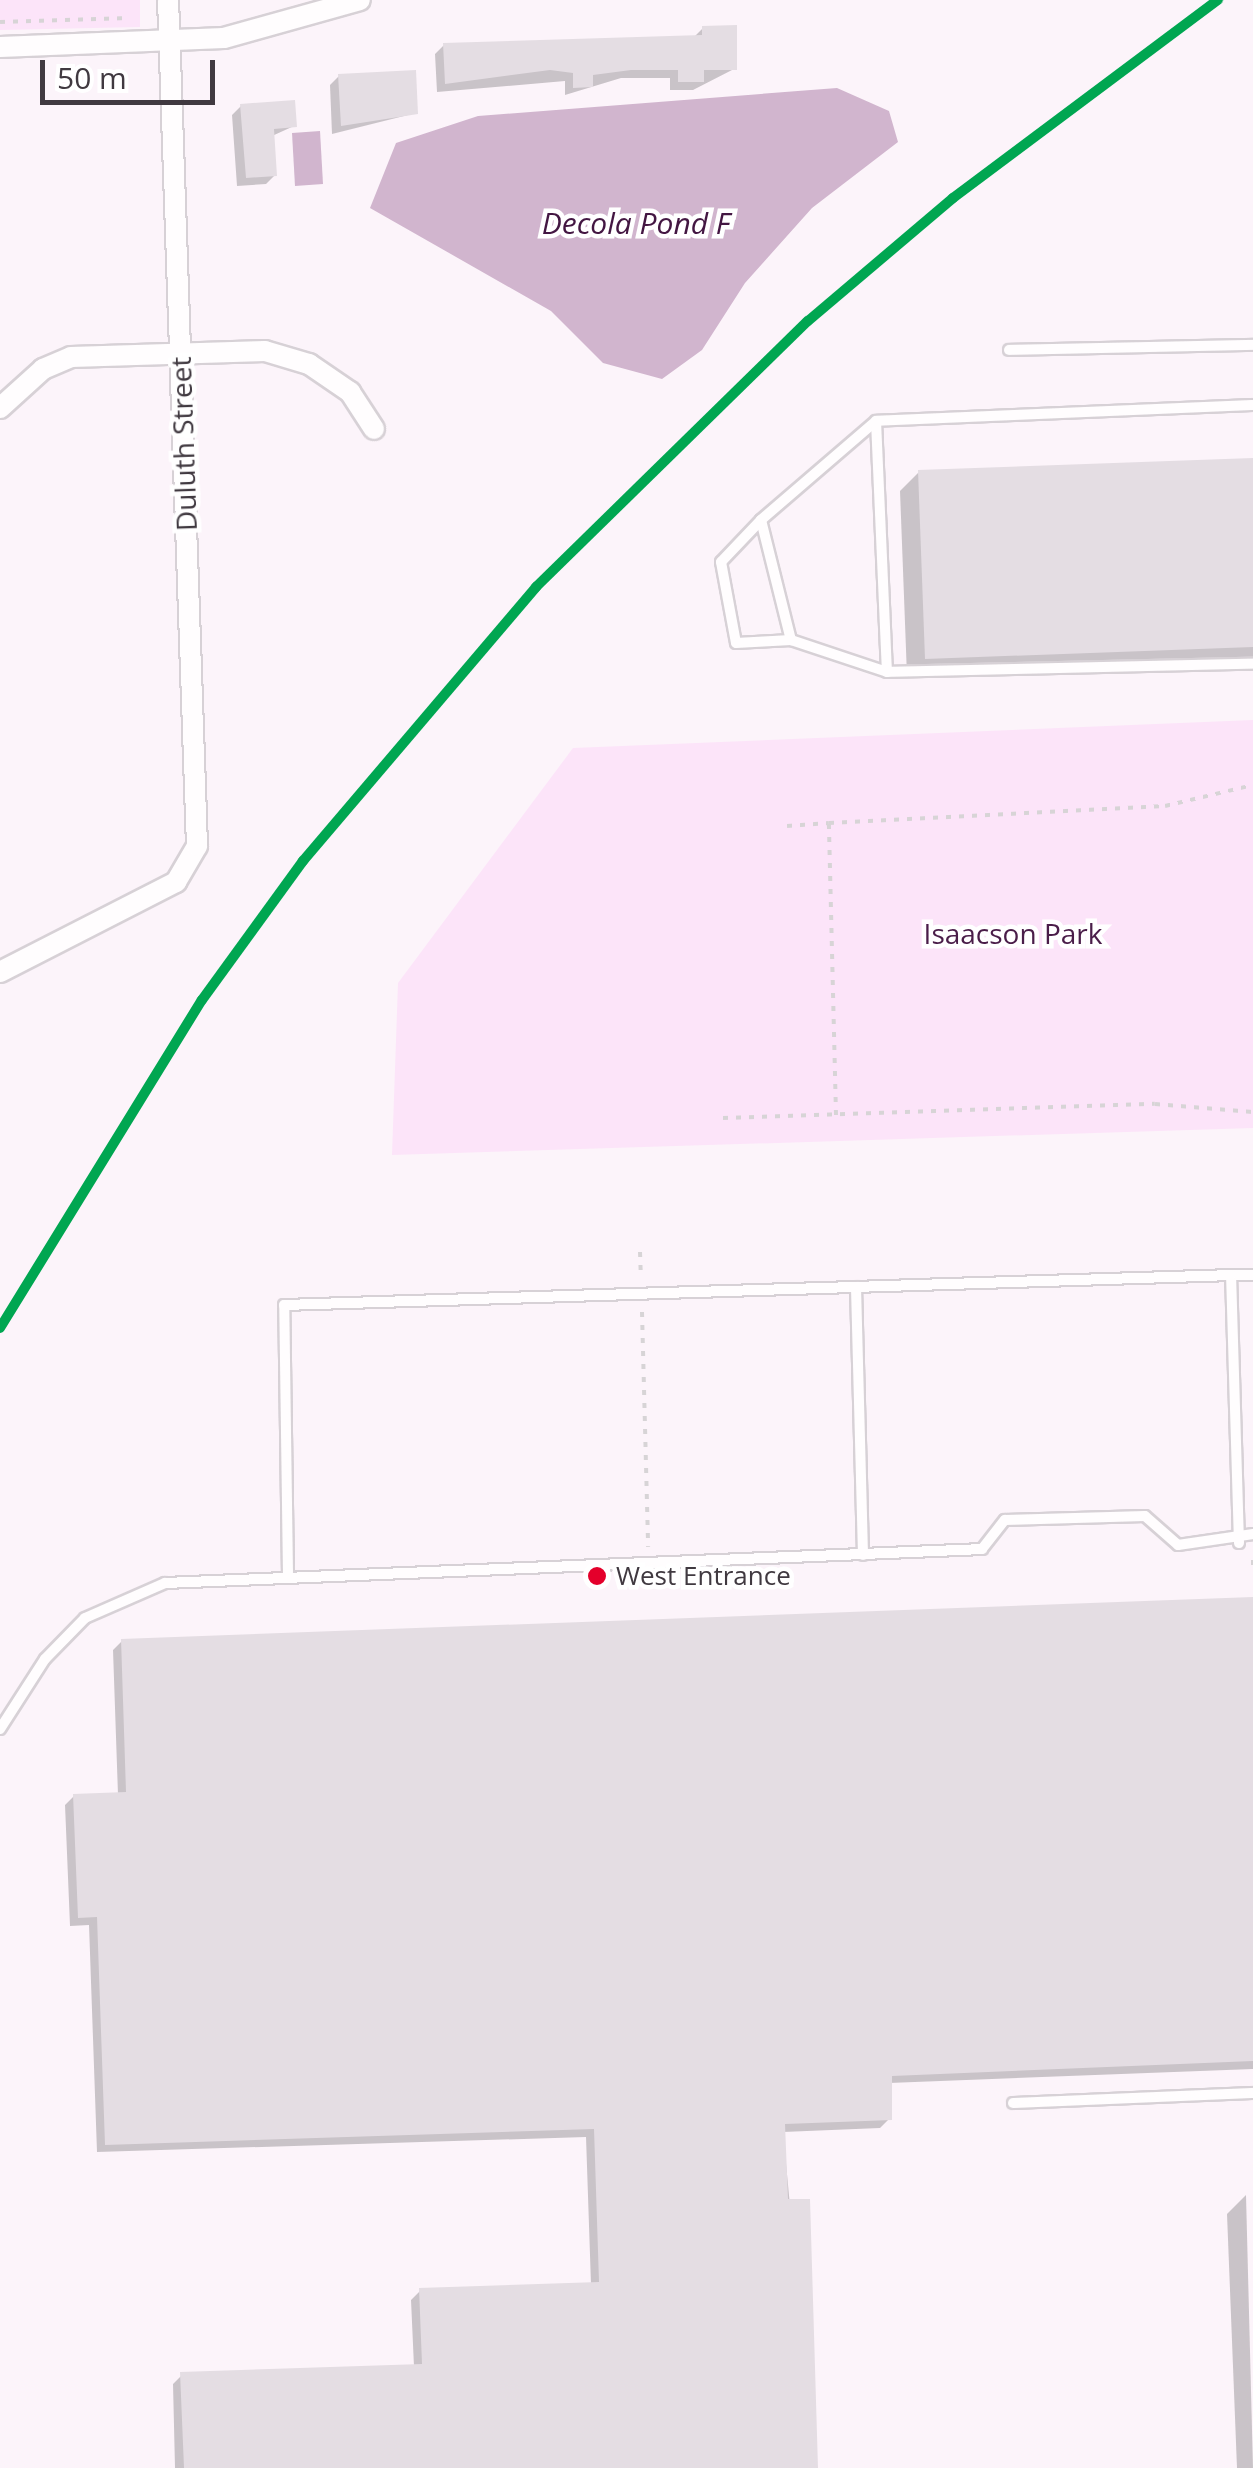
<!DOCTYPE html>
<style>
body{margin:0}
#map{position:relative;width:1253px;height:2468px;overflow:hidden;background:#fcf4fa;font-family:"Open Sans",sans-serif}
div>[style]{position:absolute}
.green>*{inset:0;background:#fce4f9}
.water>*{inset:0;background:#d1b5ce}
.shadow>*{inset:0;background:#0003}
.building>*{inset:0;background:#e4dde3}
.path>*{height:4px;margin-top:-2px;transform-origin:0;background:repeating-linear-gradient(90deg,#d7d4d6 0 5px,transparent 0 13px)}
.roads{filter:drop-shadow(2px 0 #d7d1d6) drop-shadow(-2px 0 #d7d1d6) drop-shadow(0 2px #d7d1d6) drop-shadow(0 -2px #d7d1d6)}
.service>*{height:10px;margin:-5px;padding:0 5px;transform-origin:5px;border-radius:5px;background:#fffdfe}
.minor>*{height:20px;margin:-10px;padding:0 10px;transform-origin:10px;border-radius:10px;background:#fffdfe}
.rail-1>*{height:10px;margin:-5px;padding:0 5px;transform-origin:5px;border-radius:5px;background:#00a651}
.dots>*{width:28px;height:28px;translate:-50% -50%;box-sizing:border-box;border:5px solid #fff;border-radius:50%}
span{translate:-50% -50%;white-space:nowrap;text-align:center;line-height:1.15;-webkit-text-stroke:9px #fff;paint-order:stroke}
.bus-label{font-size:26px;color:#403940}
.left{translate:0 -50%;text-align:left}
.street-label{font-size:28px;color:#403940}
.park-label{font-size:28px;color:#4a1d49}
.water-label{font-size:30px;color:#431642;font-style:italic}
.scale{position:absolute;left:40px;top:60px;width:175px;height:45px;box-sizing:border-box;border:5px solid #403940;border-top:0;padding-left:12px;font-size:30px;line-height:35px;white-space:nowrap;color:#403940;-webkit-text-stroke:8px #fff;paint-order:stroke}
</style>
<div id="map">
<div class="green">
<i style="clip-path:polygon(0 0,140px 0,140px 27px,0 30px)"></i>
<i style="clip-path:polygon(1253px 720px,1253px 1128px,392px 1155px,398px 983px,573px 748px)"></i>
</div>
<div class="water">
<i style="clip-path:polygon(837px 88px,889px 111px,898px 142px,812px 208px,745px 283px,702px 350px,662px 379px,603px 363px,551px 311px,370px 208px,396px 143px,478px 116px)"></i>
<i style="clip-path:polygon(320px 131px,323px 184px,295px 186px,292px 133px)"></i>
</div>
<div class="shadow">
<i style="clip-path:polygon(703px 28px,734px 69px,693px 90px,670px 90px,670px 78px,621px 78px,565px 95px,565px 81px,437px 92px,435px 54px,444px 45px,693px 38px)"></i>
<i style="clip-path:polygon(339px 76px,416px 113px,332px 134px,330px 85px)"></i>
<i style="clip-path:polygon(241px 106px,294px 126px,272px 136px,275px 175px,266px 184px,237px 186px,232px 115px)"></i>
<i style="clip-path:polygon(1253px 461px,1253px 664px,907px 676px,900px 491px,919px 472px)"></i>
<i style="clip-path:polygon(1253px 1599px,1253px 2069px,889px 2083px,889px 2119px,880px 2128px,783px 2132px,815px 2468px,175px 2468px,173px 2384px,182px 2375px,414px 2367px,411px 2300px,420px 2291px,591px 2285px,586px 2137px,97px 2152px,89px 1925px,70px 1926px,65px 1805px,74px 1796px,118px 1795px,113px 1650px,122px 1641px)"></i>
<i style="clip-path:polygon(1246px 2195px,1253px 2468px,1237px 2468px,1227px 2214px)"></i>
</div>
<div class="building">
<i style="clip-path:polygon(737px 25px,737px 70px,704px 70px,704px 82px,678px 82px,678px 70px,631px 70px,593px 75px,593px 87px,573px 88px,573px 73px,550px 70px,445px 84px,443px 43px,702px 35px,702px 26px)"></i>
<i style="clip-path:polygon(416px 70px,418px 114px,341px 126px,338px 74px)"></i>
<i style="clip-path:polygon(295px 100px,297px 127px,274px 129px,277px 176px,246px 178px,240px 104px)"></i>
<i style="clip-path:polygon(1253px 458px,1253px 647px,925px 659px,918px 470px)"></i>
<i style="clip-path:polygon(1253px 1597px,1253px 2061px,892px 2076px,892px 2120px,785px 2124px,788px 2199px,810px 2199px,818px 2468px,184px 2468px,180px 2372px,422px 2364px,419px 2288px,599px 2282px,594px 2129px,105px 2145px,97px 1917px,78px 1918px,73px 1794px,126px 1792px,121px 1639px)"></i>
</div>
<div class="path">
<i style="left:0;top:22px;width:129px;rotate:-1.8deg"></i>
<i style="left:787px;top:826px;width:42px;rotate:-4.1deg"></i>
<i style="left:836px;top:1115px;width:292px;rotate:-91.4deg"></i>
<i style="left:829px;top:823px;width:336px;rotate:-2.9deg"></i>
<i style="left:1165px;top:806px;width:90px;rotate:-13.4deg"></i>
<i style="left:723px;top:1118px;width:432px;rotate:-1.9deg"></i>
<i style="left:1155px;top:1104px;width:98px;rotate:4.7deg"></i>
<i style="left:640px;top:1252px;width:26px;rotate:88deg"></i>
<i style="left:642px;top:1312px;width:235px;rotate:88.5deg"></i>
<i style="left:1253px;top:1560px;width:5px;rotate:90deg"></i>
</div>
<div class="roads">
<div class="service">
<i style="left:1009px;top:350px;width:244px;rotate:-1.2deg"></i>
<i style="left:1253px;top:405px;width:377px;rotate:177.6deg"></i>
<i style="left:876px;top:421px;width:152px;rotate:139.3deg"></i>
<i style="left:761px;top:520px;width:124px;rotate:76deg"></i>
<i style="left:791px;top:640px;width:101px;rotate:18.4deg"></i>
<i style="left:887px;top:672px;width:366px;rotate:-1.3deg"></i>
<i style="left:876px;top:421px;width:251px;rotate:87.5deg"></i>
<i style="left:761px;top:520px;width:58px;rotate:133.6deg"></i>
<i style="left:721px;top:562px;width:82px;rotate:79.5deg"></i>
<i style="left:736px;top:643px;width:55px;rotate:-3.1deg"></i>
<i style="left:856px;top:1287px;width:268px;rotate:88.5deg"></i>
<i style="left:1239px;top:1543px;width:268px;rotate:-91.7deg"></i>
<i style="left:1231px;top:1275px;width:22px"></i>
<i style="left:288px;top:1575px;width:270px;rotate:-90.8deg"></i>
<i style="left:284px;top:1305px;width:947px;rotate:-1.81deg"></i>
<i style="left:0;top:1729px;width:83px;rotate:-57.3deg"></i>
<i style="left:45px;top:1659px;width:57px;rotate:-45.7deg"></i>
<i style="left:85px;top:1618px;width:87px;rotate:-23.6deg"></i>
<i style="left:165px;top:1583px;width:818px;rotate:-2.38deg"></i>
<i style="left:982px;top:1549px;width:37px;rotate:-52deg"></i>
<i style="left:1005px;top:1520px;width:140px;rotate:-1.6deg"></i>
<i style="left:1145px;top:1516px;width:44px;rotate:41.3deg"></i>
<i style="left:1178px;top:1545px;width:76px;rotate:-8.3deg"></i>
<i style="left:1013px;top:2103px;width:240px;rotate:-2.4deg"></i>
</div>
<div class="minor">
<i style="left:0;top:47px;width:224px;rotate:-2.3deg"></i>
<i style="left:224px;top:38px;width:141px;rotate:-15.6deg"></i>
<i style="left:0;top:408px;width:58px;rotate:-42.2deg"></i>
<i style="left:43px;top:369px;width:30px;rotate:-23deg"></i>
<i style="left:71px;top:357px;width:194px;rotate:-1.8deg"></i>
<i style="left:265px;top:351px;width:46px;rotate:16.5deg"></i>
<i style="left:309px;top:364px;width:50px;rotate:34.3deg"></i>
<i style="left:350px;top:392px;width:44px;rotate:57deg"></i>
<i style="left:0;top:972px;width:198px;rotate:-27.1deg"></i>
<i style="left:176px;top:882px;width:42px;rotate:-59.7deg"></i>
<i style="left:197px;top:846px;width:846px;rotate:-91.96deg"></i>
</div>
</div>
<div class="rail-1">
<i style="left:0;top:1328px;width:385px;rotate:-58.4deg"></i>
<i style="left:202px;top:1000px;width:172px;rotate:-54deg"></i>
<i style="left:303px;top:861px;width:360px;rotate:-49.6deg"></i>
<i style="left:536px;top:587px;width:380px;rotate:-44.4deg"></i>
<i style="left:808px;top:321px;width:190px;rotate:-40.3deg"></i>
<i style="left:953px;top:198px;width:331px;rotate:-36.8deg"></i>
</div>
<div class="dots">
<i style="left:597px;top:1576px;background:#e4002b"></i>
</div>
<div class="bus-label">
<span class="left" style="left:616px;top:1576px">West Entrance</span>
</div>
<div class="street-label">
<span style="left:183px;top:444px;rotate:-92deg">Duluth Street</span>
</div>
<div class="park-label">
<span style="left:1013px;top:933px">Isaacson Park</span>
</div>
<div class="water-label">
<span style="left:636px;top:223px">Decola Pond F</span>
</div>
<div class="scale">50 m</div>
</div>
